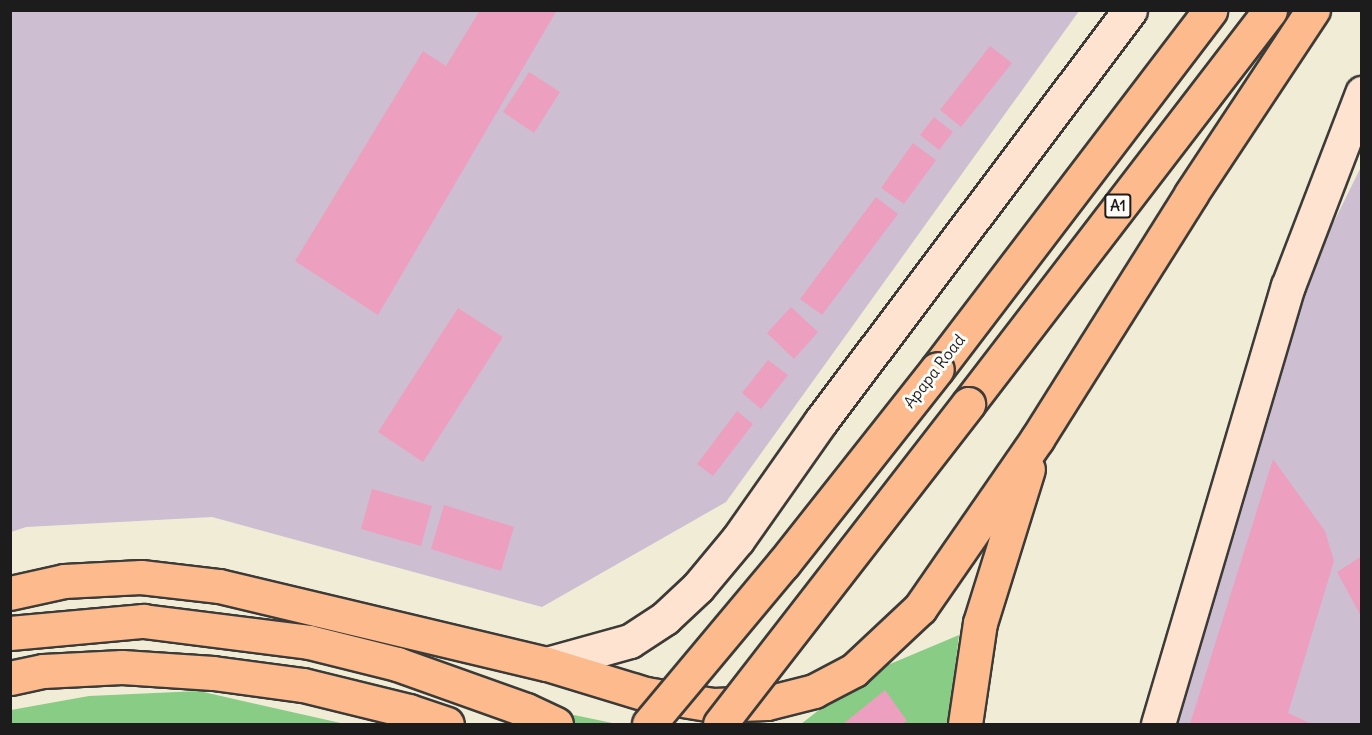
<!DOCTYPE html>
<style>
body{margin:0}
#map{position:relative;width:1372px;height:735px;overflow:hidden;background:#f1ecd6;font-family:Delius,sans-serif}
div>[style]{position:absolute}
.industrial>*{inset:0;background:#cdbed2}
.green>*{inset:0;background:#88cc85}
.building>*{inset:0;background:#ed9fbf}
.roads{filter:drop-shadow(2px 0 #3c3b38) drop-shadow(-2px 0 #3c3b38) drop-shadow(0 2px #3c3b38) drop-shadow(0 -2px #3c3b38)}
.secondary>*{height:33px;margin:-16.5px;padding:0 16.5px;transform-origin:16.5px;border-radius:16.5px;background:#fee3d1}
.primary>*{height:33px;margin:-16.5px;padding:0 16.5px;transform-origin:16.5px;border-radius:16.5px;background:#fcba8d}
.highway>*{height:33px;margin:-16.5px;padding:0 16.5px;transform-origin:16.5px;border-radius:16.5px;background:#fcba8d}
.bridges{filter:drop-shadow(2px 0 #3c3b38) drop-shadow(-2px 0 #3c3b38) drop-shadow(0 2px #3c3b38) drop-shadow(0 -2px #3c3b38)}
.highway-bridge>*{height:33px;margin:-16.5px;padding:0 16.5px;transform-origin:16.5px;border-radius:16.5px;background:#fcba8d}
span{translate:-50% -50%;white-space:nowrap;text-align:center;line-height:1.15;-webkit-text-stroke:6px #fdfcf7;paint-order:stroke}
.shield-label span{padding:2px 4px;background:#fdfcf7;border:2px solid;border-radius:4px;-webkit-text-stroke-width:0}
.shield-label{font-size:15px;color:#1c1c1c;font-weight:700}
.street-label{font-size:16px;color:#1c1c1c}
.frame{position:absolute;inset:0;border:12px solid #1c1c1c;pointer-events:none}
</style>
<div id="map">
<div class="industrial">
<i style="clip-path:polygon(10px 11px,1079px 11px,726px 502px,542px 607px,212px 517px,26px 527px,11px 532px)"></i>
<i style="clip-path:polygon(1361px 167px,1361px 724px,1177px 724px,1311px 268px)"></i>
</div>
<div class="green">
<i style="clip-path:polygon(959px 635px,948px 724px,801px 724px,864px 675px)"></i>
<i style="clip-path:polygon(199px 691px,345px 724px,11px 724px,11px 710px,89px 696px)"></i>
<i style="clip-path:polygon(574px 715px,617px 724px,566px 724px)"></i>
</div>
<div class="building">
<i style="clip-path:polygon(480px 10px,557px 10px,378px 315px,295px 261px,423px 51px,446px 66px)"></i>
<i style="clip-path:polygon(990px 46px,1012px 63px,961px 127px,940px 110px)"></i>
<i style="clip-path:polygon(529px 72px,560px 92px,534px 133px,503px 112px)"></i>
<i style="clip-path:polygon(934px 117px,953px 132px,939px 150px,920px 135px)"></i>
<i style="clip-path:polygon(913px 143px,936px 160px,904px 204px,881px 188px)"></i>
<i style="clip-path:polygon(876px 197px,898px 214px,822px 315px,800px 299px)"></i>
<i style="clip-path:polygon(791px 307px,818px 332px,794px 359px,767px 333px)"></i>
<i style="clip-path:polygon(458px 308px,503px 337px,423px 462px,378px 432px)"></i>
<i style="clip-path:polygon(768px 360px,788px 375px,761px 409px,742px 393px)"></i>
<i style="clip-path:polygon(737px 411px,753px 424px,713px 476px,697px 464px)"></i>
<i style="clip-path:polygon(1273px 459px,1325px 531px,1334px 561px,1288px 713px,1312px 724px,1190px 724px)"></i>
<i style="clip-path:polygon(372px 489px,432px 506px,421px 546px,361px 529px)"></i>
<i style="clip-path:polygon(444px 505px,514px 527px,501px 571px,431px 549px)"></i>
<i style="clip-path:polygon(1362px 556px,1362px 618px,1337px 572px)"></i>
<i style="clip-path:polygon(885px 690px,907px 721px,902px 724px,843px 724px)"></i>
</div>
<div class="roads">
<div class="secondary">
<i style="left:547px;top:664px;width:86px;rotate:-15.5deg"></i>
<i style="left:630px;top:641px;width:42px;rotate:-33.3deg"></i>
<i style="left:665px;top:618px;width:45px;rotate:-43.2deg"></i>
<i style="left:698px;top:587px;width:62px;rotate:-50.2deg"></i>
<i style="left:738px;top:539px;width:144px;rotate:-54.9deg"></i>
<i style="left:821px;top:421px;width:514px;rotate:-53.06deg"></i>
<i style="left:1158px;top:724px;width:457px;rotate:-73.5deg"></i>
<i style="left:1288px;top:286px;width:207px;rotate:-69deg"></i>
</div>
<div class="primary">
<i style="left:10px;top:593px;width:55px;rotate:-12.5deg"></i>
<i style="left:64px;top:581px;width:77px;rotate:-3deg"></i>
<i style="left:141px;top:577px;width:79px;rotate:6.6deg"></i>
<i style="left:219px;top:586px;width:337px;rotate:13.4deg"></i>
</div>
<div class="highway">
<i style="left:937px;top:369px;width:451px;rotate:-52.7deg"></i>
<i style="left:968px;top:404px;width:496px;rotate:-52.5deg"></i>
<i style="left:10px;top:633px;width:134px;rotate:-5.2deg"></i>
<i style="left:143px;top:621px;width:167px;rotate:7.2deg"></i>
<i style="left:309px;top:642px;width:91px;rotate:14deg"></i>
<i style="left:397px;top:664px;width:137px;rotate:19.6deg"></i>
<i style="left:526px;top:710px;width:33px;rotate:25deg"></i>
<i style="left:547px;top:664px;width:103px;rotate:16.9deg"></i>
<i style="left:646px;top:694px;width:68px;rotate:9.3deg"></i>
<i style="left:713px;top:705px;width:54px;rotate:-2.1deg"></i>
<i style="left:767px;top:703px;width:49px;rotate:-14.3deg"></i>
<i style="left:814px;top:691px;width:45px;rotate:-27.7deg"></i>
<i style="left:854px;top:670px;width:91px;rotate:-43.2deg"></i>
<i style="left:920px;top:608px;width:206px;rotate:-55.3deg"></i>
<i style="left:1037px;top:439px;width:289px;rotate:-57.8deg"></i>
<i style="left:1191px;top:194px;width:221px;rotate:-56.5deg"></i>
<i style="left:10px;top:678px;width:34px;rotate:-12deg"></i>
<i style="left:43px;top:671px;width:79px;rotate:-2.9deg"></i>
<i style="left:122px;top:667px;width:91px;rotate:3.8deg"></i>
<i style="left:213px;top:673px;width:91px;rotate:7.6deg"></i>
<i style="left:303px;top:685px;width:109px;rotate:13.8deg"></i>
<i style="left:409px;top:711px;width:40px;rotate:18.9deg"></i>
<i style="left:965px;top:724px;width:102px;rotate:-81.6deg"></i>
<i style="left:980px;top:623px;width:161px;rotate:-72.7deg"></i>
</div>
</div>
<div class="bridges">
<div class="highway-bridge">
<i style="left:649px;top:724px;width:209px;rotate:-50.1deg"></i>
<i style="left:783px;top:564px;width:248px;rotate:-51.7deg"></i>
<i style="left:720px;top:724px;width:405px;rotate:-52.2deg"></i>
</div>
</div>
<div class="shield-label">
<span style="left:1118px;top:206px">A1</span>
</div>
<div class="street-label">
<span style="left:934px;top:371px;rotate:-52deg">Apapa Road</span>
</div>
<div class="frame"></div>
</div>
